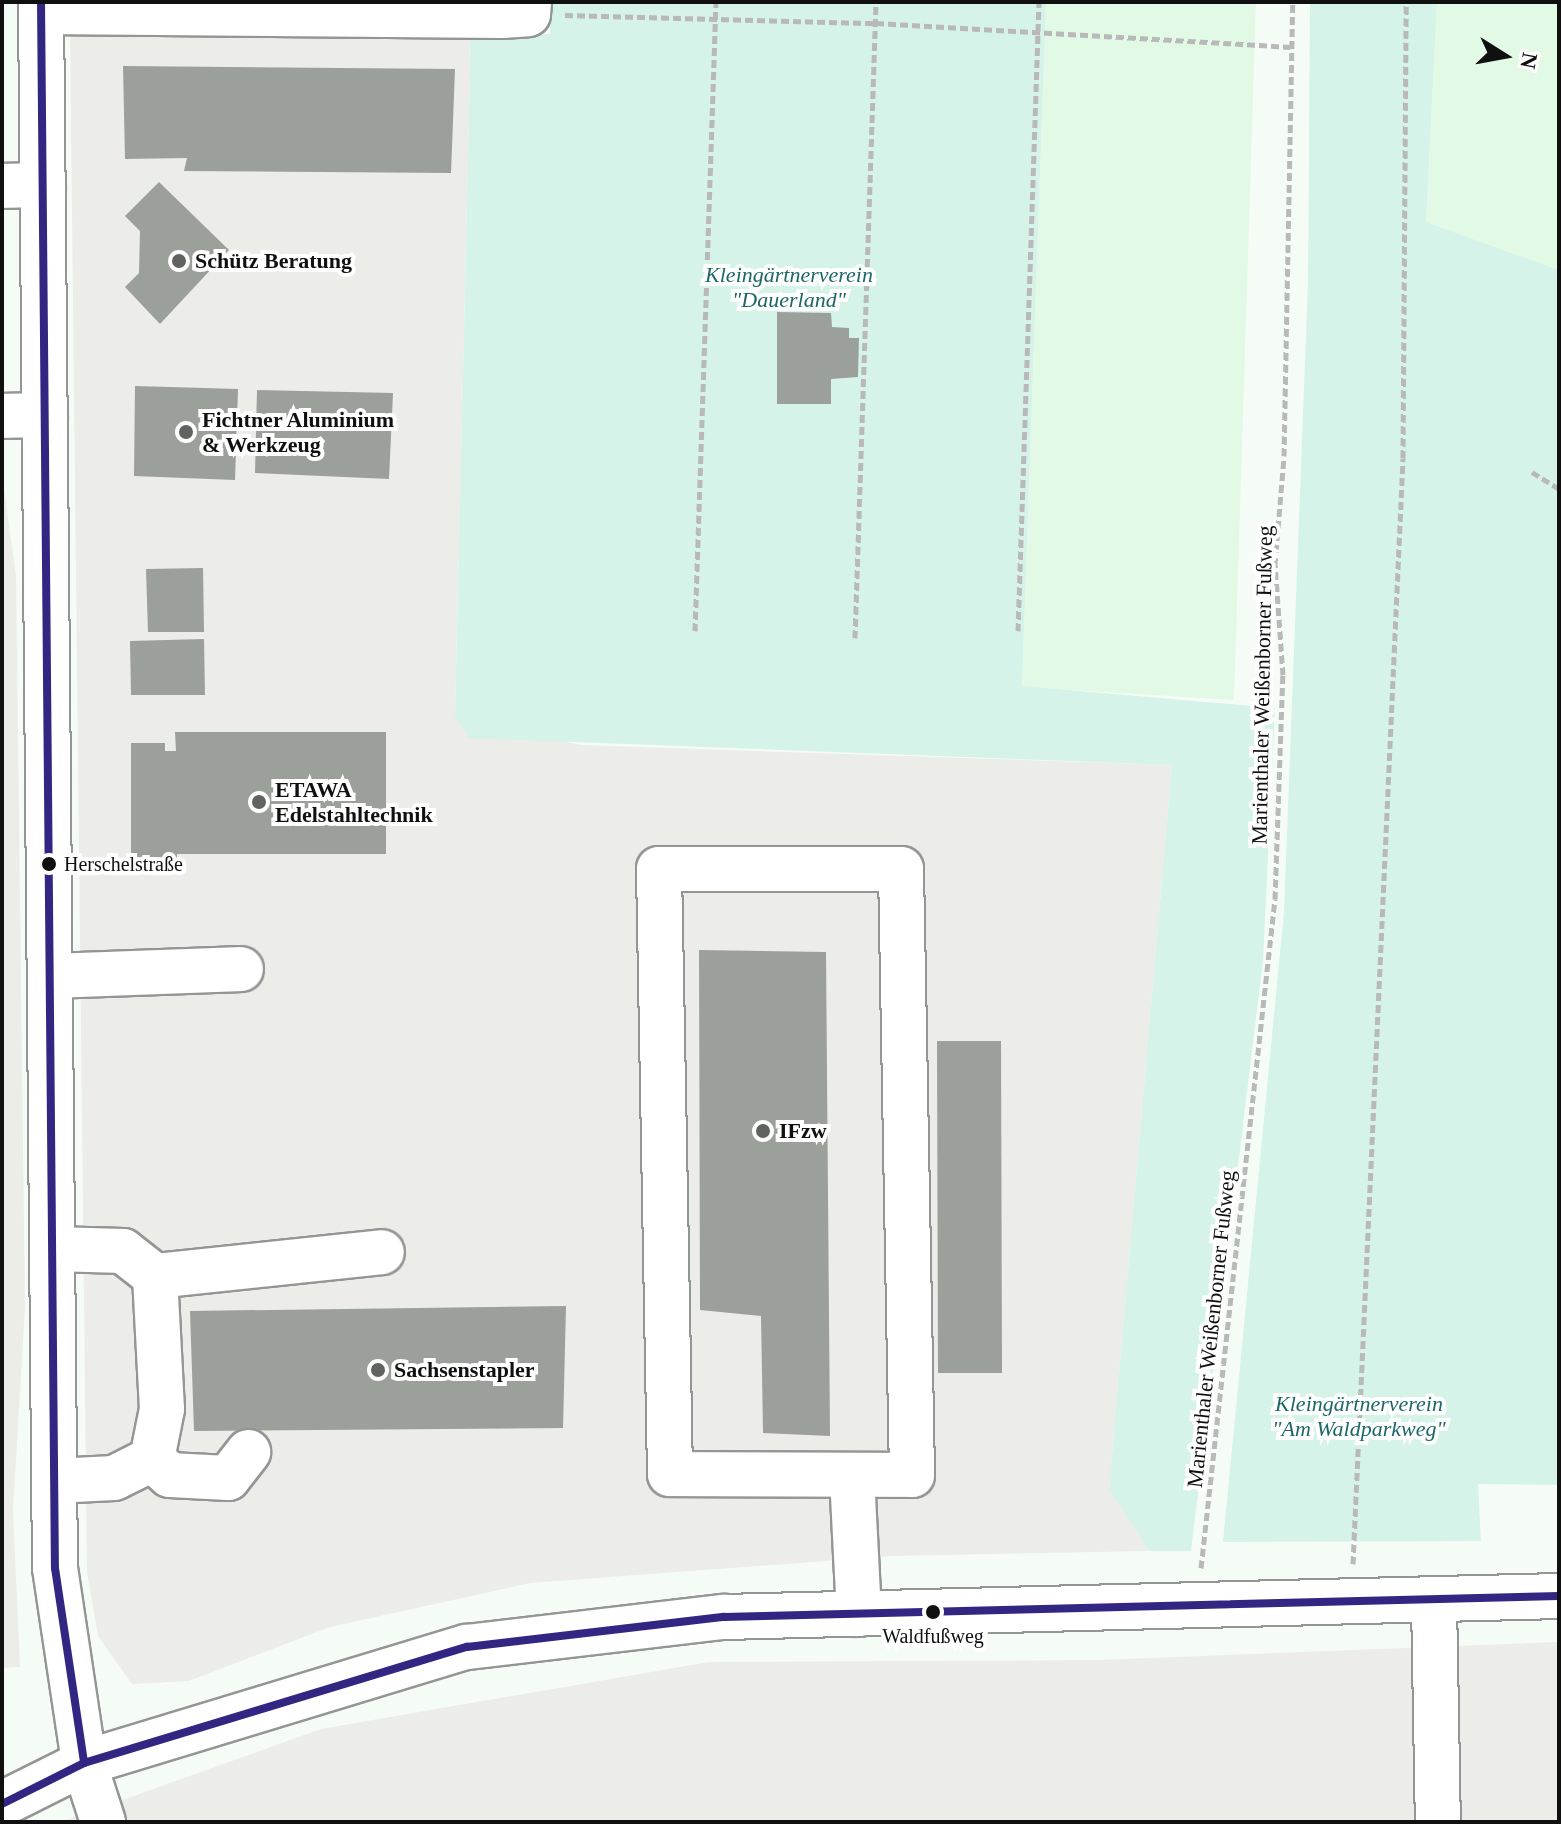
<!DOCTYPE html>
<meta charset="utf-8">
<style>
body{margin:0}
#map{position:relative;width:1561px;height:1824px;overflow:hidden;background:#f5fcf6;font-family:"Times New Roman",serif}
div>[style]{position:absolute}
.industrial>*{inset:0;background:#ecece8}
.farmland>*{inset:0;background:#e2f9e5}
.green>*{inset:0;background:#d5f3e8}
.building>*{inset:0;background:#9ba09b}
.path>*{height:5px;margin-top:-2.5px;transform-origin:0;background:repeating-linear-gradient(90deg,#b8b9b8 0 8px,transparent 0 12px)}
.roads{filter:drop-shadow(2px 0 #939694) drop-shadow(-2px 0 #939694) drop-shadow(0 2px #939694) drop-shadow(0 -2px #939694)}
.minor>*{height:44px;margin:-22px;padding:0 22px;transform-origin:22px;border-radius:22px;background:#fefffe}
.bus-1>*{height:8px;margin:-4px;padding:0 4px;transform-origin:4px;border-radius:4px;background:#312783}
.dots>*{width:22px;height:22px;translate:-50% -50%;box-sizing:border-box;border:4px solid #fff;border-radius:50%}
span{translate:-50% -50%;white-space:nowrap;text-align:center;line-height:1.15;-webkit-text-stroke:8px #fff;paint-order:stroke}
.bus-label{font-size:20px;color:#101010}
.left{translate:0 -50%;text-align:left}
.poi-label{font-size:22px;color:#101010;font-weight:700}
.park-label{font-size:22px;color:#1e6769;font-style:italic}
.street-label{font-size:22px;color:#101010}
.frame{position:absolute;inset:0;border:4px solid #101010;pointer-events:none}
.north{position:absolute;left:1465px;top:16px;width:80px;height:80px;-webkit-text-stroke:6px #fff;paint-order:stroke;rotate:101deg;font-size:22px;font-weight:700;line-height:32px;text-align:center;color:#101010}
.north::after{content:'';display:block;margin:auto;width:28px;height:36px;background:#101010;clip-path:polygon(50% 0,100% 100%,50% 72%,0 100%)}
</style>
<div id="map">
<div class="industrial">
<i style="clip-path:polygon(70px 31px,471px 32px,455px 716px,581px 745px,1172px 765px,1109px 1489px,1149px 1551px,893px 1556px,530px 1583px,330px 1627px,189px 1681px,132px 1684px,98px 1636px,87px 1572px)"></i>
<i style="clip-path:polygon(2px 474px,16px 576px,25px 1307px,13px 1510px,20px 1667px,2px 1668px)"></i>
<i style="clip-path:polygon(1559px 1642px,1559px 1822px,61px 1822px,321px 1729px,709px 1662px,1099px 1660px)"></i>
</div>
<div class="farmland">
<i style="clip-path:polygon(1046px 2px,1256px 2px,1234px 700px,1022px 687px)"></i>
<i style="clip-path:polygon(1437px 2px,1559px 2px,1559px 270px,1426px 222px)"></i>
</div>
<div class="green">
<i style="clip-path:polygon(551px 2px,1046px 2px,1022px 686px,1275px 708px,1263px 961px,1191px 1551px,1149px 1551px,1109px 1489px,1172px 765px,469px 738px,455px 716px,471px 32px,550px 34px)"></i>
<i style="clip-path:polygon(1310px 2px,1437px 2px,1426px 222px,1559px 270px,1559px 1485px,1478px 1484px,1481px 1541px,1223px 1542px,1284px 912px,1308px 283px)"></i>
</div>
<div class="building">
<i style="clip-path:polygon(123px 66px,455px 69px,451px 173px,184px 171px,187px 158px,125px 159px)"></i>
<i style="clip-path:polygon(159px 182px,229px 250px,160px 324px,125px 287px,139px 273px,140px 231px,125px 216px)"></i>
<i style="clip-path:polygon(777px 312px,831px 313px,832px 327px,849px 328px,849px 338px,859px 338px,858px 377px,831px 379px,831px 404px,777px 404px)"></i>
<i style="clip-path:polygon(135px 386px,238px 389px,235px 480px,134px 476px)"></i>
<i style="clip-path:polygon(257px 390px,393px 393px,389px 479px,255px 473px)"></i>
<i style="clip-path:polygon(203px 568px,204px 632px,148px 632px,146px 569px)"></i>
<i style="clip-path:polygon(204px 639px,205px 695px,131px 695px,130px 641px)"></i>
<i style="clip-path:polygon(175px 732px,386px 732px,386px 854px,177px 854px,177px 867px,160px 867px,160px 858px,131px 858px,131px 743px,165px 743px,165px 751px,176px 751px)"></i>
<i style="clip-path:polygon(699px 950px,826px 952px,830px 1436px,763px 1433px,761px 1316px,700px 1310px)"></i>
<i style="clip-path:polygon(937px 1041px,1001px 1041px,1002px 1373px,938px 1373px)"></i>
<i style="clip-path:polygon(566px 1306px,563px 1428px,194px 1431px,190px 1311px)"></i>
</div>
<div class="path">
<i style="left:565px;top:15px;width:311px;rotate:1.5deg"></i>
<i style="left:876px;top:23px;width:415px;rotate:3.3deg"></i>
<i style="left:1532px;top:472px;width:32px;rotate:32deg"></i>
<i style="left:695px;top:631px;width:629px;rotate:-88.09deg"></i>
<i style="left:1018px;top:631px;width:629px;rotate:-88.09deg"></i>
<i style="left:855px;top:638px;width:636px;rotate:-88.11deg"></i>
<i style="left:1353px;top:1564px;width:1107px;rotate:-87.41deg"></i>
<i style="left:1403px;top:458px;width:456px;rotate:-89.6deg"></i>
<i style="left:1201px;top:1568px;width:673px;rotate:-83.69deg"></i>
<i style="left:1275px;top:899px;width:224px;rotate:-88deg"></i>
<i style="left:1283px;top:675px;width:111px;rotate:-94.1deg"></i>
<i style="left:1275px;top:564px;width:108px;rotate:-85.2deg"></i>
<i style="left:1284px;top:456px;width:454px;rotate:-88.9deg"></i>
</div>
<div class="roads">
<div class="minor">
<i style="left:41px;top:2px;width:1566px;rotate:89.49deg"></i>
<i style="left:55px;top:1568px;width:197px;rotate:81.5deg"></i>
<i style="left:84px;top:1763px;width:62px;rotate:72.1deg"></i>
<i style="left:41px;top:12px;width:461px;rotate:0.5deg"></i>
<i style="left:502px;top:16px;width:26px;rotate:-4deg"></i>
<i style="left:528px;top:14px;width:12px;rotate:-85deg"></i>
<i style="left:2px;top:186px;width:41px;rotate:-1.4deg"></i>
<i style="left:2px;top:416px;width:43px;rotate:-1.3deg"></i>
<i style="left:659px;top:869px;width:242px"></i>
<i style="left:901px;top:869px;width:606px;rotate:88.96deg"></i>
<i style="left:912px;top:1475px;width:242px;rotate:-179.8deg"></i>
<i style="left:670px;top:1474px;width:605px;rotate:-91.04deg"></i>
<i style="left:53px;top:976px;width:188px;rotate:-2.1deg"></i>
<i style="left:54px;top:1249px;width:69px;rotate:1.7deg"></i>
<i style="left:123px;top:1251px;width:41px;rotate:38deg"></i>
<i style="left:155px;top:1276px;width:133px;rotate:87deg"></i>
<i style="left:162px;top:1409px;width:51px;rotate:101.3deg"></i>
<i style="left:152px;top:1459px;width:42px;rotate:153.4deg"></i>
<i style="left:114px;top:1478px;width:60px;rotate:177.1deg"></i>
<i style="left:155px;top:1276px;width:228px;rotate:-6deg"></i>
<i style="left:152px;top:1459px;width:24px;rotate:42deg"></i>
<i style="left:170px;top:1475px;width:58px;rotate:3deg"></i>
<i style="left:228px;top:1478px;width:33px;rotate:-52deg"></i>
<i style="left:852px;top:1476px;width:138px;rotate:87.1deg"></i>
<i style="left:1434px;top:1600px;width:222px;rotate:89deg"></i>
<i style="left:2px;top:1804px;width:92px;rotate:-26.6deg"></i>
<i style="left:84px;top:1763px;width:400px;rotate:-16.9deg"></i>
<i style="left:467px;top:1647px;width:259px;rotate:-6.7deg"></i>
<i style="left:724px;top:1617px;width:835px;rotate:-1.44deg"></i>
</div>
</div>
<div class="bus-1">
<i style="left:41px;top:2px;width:1566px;rotate:89.49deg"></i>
<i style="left:55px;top:1568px;width:197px;rotate:81.5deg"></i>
<i style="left:2px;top:1804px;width:92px;rotate:-26.6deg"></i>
<i style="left:84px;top:1763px;width:400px;rotate:-16.9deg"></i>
<i style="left:467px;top:1647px;width:259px;rotate:-6.7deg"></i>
<i style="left:724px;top:1617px;width:835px;rotate:-1.44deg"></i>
</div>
<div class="dots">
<i style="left:179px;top:261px;background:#606360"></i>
<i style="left:186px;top:432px;background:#606360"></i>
<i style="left:259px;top:802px;background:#606360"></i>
<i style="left:49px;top:864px;background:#101010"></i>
<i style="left:763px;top:1131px;background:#606360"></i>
<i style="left:378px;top:1370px;background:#606360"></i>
<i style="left:933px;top:1612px;background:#101010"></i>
</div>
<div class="bus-label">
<span class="left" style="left:64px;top:864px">Herschelstraße</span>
<span style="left:933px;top:1636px">Waldfußweg</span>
</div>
<div class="poi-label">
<span class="left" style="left:195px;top:261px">Schütz Beratung</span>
<span class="left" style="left:202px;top:432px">Fichtner Aluminium<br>&amp; Werkzeug</span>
<span class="left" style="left:275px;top:802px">ETAWA<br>Edelstahltechnik</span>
<span class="left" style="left:779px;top:1131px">IFzw</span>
<span class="left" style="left:394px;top:1370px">Sachsenstapler</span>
</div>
<div class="park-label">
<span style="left:789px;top:287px">Kleingärtnerverein<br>"Dauerland"</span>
<span style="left:1359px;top:1416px">Kleingärtnerverein<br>"Am Waldparkweg"</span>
</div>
<div class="street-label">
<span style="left:1262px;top:685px;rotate:-89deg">Marienthaler Weißenborner Fußweg</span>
<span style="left:1211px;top:1329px;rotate:-84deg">Marienthaler Weißenborner Fußweg</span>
</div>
<div class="frame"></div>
<div class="north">N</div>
</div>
